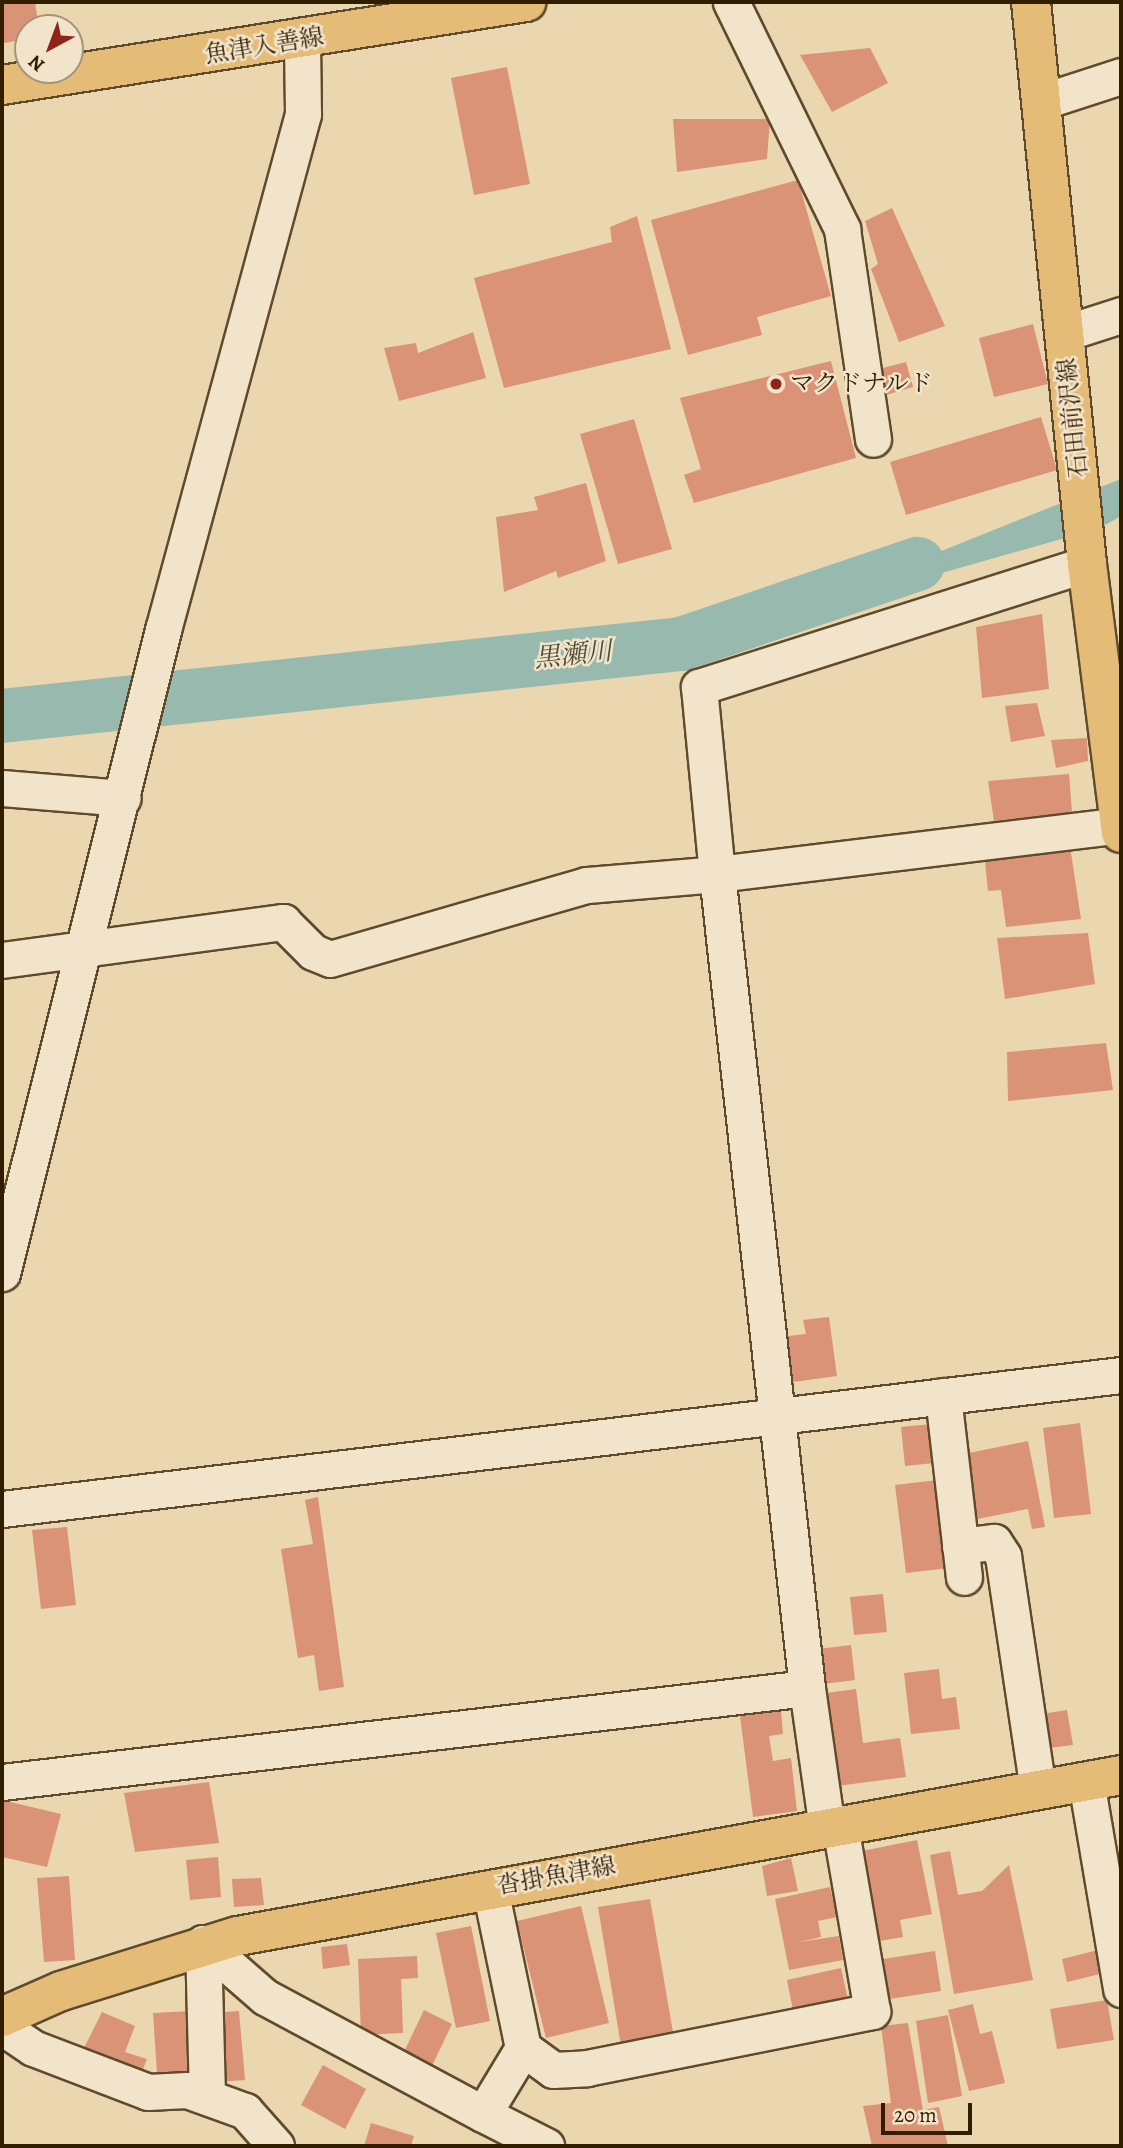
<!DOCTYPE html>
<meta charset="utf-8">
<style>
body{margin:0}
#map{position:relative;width:1123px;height:2148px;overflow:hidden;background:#ead6af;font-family:Alegreya,"Noto Serif JP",serif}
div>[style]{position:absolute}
.water>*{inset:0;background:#98b9ad}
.river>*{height:54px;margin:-27px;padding:0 27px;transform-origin:27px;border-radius:27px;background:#98b9ad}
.building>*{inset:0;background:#da9376}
.roads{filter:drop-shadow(2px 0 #5f4b2c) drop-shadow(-2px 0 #5f4b2c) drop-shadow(0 2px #5f4b2c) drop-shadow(0 -2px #5f4b2c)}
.minor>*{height:35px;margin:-17.5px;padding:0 17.5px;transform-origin:17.5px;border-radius:17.5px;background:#f1e4cb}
.major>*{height:38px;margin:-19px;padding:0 19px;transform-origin:19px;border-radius:19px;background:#e5bb78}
.dots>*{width:19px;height:19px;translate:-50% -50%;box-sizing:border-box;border:4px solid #f1e4cb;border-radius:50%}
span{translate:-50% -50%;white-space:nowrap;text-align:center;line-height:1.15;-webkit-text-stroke:5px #f1e4cb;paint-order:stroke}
.street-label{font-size:24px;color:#311d00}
.poi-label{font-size:24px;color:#311d00}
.left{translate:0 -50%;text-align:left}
.water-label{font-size:26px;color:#504c34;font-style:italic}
.frame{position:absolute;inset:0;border:4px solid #311d00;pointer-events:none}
.north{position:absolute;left:14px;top:14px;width:70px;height:70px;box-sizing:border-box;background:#f1e4cb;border:2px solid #a4947a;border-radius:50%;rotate:221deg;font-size:19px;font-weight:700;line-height:28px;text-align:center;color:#311d00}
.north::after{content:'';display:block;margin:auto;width:24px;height:32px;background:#8f2418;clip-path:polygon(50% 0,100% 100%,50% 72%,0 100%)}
.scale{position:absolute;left:881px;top:2103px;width:91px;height:32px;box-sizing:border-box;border:4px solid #311d00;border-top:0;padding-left:9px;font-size:21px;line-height:24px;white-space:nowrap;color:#311d00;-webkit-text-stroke:5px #f1e4cb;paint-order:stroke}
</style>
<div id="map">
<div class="water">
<i style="clip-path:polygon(1121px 479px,1121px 516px,1100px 528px,752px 627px)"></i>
</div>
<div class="river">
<i style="left:2px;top:716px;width:683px;rotate:-6.05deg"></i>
<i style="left:681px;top:644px;width:250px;rotate:-18.7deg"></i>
</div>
<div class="building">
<i style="clip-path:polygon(2px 2px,35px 2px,39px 28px,28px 28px,28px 39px,4px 43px)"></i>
<i style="clip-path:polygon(870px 48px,888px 83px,832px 112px,800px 55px)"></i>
<i style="clip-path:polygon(507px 67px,530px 184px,474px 195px,451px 78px)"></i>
<i style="clip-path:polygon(673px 119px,770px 119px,767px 159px,677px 172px)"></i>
<i style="clip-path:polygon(798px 180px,831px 296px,757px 317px,762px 335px,688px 355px,651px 220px)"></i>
<i style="clip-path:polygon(892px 208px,945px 326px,899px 342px,871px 269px,878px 264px,865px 221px)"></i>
<i style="clip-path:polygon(637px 216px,671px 349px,504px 388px,474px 278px,612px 242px,610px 227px)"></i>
<i style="clip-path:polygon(1033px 324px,1048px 384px,994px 397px,979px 338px)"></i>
<i style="clip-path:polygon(473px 332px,486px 378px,399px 401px,384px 348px,416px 343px,418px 353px)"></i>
<i style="clip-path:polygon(831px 361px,856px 458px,694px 503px,684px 475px,701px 469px,680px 398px)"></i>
<i style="clip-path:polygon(906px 362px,913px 387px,886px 395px,879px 369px)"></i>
<i style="clip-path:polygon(1041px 417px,1057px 470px,906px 515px,890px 462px)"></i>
<i style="clip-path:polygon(634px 419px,672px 549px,618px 564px,580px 434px)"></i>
<i style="clip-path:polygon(586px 483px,606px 561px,558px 578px,556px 571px,504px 592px,496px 517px,538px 510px,534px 497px)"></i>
<i style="clip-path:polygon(1042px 614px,1049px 689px,982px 698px,976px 627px)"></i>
<i style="clip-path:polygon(1037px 703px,1045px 736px,1011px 742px,1005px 706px)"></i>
<i style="clip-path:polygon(1087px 738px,1088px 761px,1056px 768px,1051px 740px)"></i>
<i style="clip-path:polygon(1069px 774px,1072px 812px,994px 821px,988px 781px)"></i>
<i style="clip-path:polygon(1070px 846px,1081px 919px,1006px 927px,1001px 890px,988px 891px,985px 861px)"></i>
<i style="clip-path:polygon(1088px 933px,1095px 984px,1005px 999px,997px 938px)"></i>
<i style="clip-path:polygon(1106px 1043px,1113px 1090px,1008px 1101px,1007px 1052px)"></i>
<i style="clip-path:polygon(829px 1317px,837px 1376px,786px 1383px,779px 1337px,806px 1334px,803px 1320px)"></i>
<i style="clip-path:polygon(1080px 1423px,1091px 1514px,1054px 1518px,1043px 1428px)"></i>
<i style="clip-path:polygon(931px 1424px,934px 1463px,905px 1466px,901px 1427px)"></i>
<i style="clip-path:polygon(1028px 1441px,1045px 1527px,1032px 1529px,1028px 1509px,977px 1519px,964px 1454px)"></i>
<i style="clip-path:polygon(938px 1480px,949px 1568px,906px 1573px,895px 1485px)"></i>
<i style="clip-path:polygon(318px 1497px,344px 1687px,319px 1691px,314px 1655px,298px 1658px,281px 1549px,313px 1544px,305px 1500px)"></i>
<i style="clip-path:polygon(67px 1527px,76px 1605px,41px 1609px,32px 1530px)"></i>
<i style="clip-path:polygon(883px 1594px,887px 1632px,854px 1635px,850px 1597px)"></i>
<i style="clip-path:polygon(851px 1645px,855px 1680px,823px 1684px,818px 1649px)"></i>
<i style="clip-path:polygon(939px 1669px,942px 1699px,956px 1697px,960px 1729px,911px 1734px,904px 1673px)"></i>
<i style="clip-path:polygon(856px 1689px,863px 1743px,900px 1738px,906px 1777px,837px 1786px,826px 1693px)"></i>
<i style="clip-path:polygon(1067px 1710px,1073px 1745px,1041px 1749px,1035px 1715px)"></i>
<i style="clip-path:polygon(781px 1711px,783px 1734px,769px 1736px,773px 1761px,791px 1758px,797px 1811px,753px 1817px,740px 1716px)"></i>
<i style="clip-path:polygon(209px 1782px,219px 1843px,135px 1852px,124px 1793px)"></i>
<i style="clip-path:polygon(2px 1800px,61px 1814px,47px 1867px,2px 1857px)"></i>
<i style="clip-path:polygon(917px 1840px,932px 1914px,900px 1920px,903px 1937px,880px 1941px,862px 1851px)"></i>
<i style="clip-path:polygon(950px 1851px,958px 1895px,982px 1891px,1009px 1865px,1033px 1980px,954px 1994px,930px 1855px)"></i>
<i style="clip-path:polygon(218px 1857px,221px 1897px,190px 1900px,186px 1860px)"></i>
<i style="clip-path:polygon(791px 1858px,798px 1891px,767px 1896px,762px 1866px)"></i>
<i style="clip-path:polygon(69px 1876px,75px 1960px,44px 1962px,37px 1878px)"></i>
<i style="clip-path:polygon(261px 1878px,264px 1905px,234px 1907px,232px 1879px)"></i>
<i style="clip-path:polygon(830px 1887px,837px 1917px,818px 1921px,821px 1937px,799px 1942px,839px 1936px,843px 1960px,789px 1970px,775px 1899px)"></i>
<i style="clip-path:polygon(650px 1899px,674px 2038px,621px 2046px,598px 1907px)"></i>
<i style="clip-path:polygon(581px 1906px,609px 2023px,546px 2038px,517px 1921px)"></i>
<i style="clip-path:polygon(471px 1926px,490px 2021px,456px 2028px,436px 1933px)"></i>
<i style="clip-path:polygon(347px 1944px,350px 1965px,323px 1969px,321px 1947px)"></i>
<i style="clip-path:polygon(1098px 1950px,1104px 1973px,1067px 1982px,1062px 1959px)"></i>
<i style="clip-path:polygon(935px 1951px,941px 1991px,890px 1999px,883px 1959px)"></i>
<i style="clip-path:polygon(417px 1956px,418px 1978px,401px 1979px,403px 2033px,361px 2035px,358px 1959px)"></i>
<i style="clip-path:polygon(841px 1968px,849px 2004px,794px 2015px,787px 1980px)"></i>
<i style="clip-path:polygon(1107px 2000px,1114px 2040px,1057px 2049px,1050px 2009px)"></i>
<i style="clip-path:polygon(973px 2004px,980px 2034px,992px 2031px,1005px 2083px,969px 2091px,948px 2010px)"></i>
<i style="clip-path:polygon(424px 2010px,452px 2024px,431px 2068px,403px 2054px)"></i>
<i style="clip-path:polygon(193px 2011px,196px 2071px,157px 2073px,153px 2013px)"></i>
<i style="clip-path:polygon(239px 2011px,245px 2080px,216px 2082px,210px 2013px)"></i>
<i style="clip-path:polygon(102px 2012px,135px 2026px,125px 2052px,147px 2059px,140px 2077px,82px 2052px)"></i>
<i style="clip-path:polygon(948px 2015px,962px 2096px,928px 2103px,916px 2021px)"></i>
<i style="clip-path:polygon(908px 2023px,923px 2110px,939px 2107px,948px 2146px,872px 2146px,863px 2106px,891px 2103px,881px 2026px)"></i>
<i style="clip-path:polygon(323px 2065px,366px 2089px,345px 2129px,301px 2105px)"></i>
<i style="clip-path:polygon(371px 2123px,414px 2136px,411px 2146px,364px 2146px)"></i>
</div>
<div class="roads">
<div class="minor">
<i style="left:731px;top:2px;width:253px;rotate:63.9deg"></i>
<i style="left:842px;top:229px;width:212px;rotate:81.6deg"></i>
<i style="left:1041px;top:102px;width:84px;rotate:-18deg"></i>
<i style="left:1065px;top:333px;width:59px;rotate:-17.8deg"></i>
<i style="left:2px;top:788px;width:121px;rotate:4.7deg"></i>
<i style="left:2px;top:960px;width:284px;rotate:-7.7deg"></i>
<i style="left:283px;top:922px;width:42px;rotate:45deg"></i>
<i style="left:313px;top:952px;width:18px;rotate:22deg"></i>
<i style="left:330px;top:959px;width:267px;rotate:-16.1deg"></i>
<i style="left:587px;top:885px;width:130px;rotate:-4.8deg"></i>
<i style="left:717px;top:874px;width:188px;rotate:-95.5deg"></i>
<i style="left:699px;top:687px;width:407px;rotate:-17.6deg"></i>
<i style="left:2px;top:1273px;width:663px;rotate:-75.94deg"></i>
<i style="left:163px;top:630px;width:535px;rotate:-74.82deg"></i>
<i style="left:303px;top:114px;width:75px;rotate:-90.8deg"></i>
<i style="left:943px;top:1396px;width:182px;rotate:83.4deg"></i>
<i style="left:2px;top:1509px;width:1127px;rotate:-6.83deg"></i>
<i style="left:960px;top:1546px;width:34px;rotate:-7deg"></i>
<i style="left:994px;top:1542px;width:17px;rotate:57deg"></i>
<i style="left:1003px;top:1556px;width:237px;rotate:81.5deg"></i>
<i style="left:807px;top:1688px;width:819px;rotate:-96.31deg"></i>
<i style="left:717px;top:874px;width:406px;rotate:-6.9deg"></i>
<i style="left:1086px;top:1781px;width:211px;rotate:80.4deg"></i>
<i style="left:2px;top:1782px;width:810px;rotate:-6.66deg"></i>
<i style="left:807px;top:1688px;width:141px;rotate:81.9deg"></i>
<i style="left:203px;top:1943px;width:82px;rotate:41.1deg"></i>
<i style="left:265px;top:1997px;width:247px;rotate:28.2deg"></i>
<i style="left:483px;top:2114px;width:77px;rotate:-58.8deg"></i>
<i style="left:523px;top:2048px;width:163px;rotate:-101.7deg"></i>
<i style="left:203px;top:1943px;width:154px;rotate:88.5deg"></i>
<i style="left:2px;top:2027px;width:37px;rotate:34deg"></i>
<i style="left:33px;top:2048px;width:123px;rotate:20.9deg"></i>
<i style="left:148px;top:2092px;width:39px;rotate:-3deg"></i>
<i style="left:187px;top:2090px;width:62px;rotate:19.9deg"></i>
<i style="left:245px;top:2111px;width:47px;rotate:48.5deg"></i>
<i style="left:523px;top:2048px;width:37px;rotate:36deg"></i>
<i style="left:553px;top:2070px;width:34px;rotate:-3deg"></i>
<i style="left:587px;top:2068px;width:291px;rotate:-11.3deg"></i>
<i style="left:872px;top:2011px;width:189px;rotate:-99.8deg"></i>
<i style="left:483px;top:2114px;width:71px;rotate:26.9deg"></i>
</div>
<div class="major">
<i style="left:1031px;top:2px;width:565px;rotate:84.31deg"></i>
<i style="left:1087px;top:564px;width:271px;rotate:82.8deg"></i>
<i style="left:2px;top:85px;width:531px;rotate:-9deg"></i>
<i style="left:2px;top:2017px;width:64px;rotate:-23.8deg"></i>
<i style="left:61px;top:1991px;width:185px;rotate:-17.3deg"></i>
<i style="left:238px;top:1936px;width:898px;rotate:-10.33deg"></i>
</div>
</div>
<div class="dots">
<i style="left:776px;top:384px;background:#8f2418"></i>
</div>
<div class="street-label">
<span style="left:264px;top:46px;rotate:-9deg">魚津入善線</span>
<span style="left:1073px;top:418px;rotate:-96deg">石田前沢線</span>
<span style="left:556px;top:1876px;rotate:-10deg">沓掛魚津線</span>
</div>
<div class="poi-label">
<span class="left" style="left:790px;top:384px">マクドナルド</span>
</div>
<div class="water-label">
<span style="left:573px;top:655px;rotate:-6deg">黒瀬川</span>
</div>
<div class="frame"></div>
<div class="north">N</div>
<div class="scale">20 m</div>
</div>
